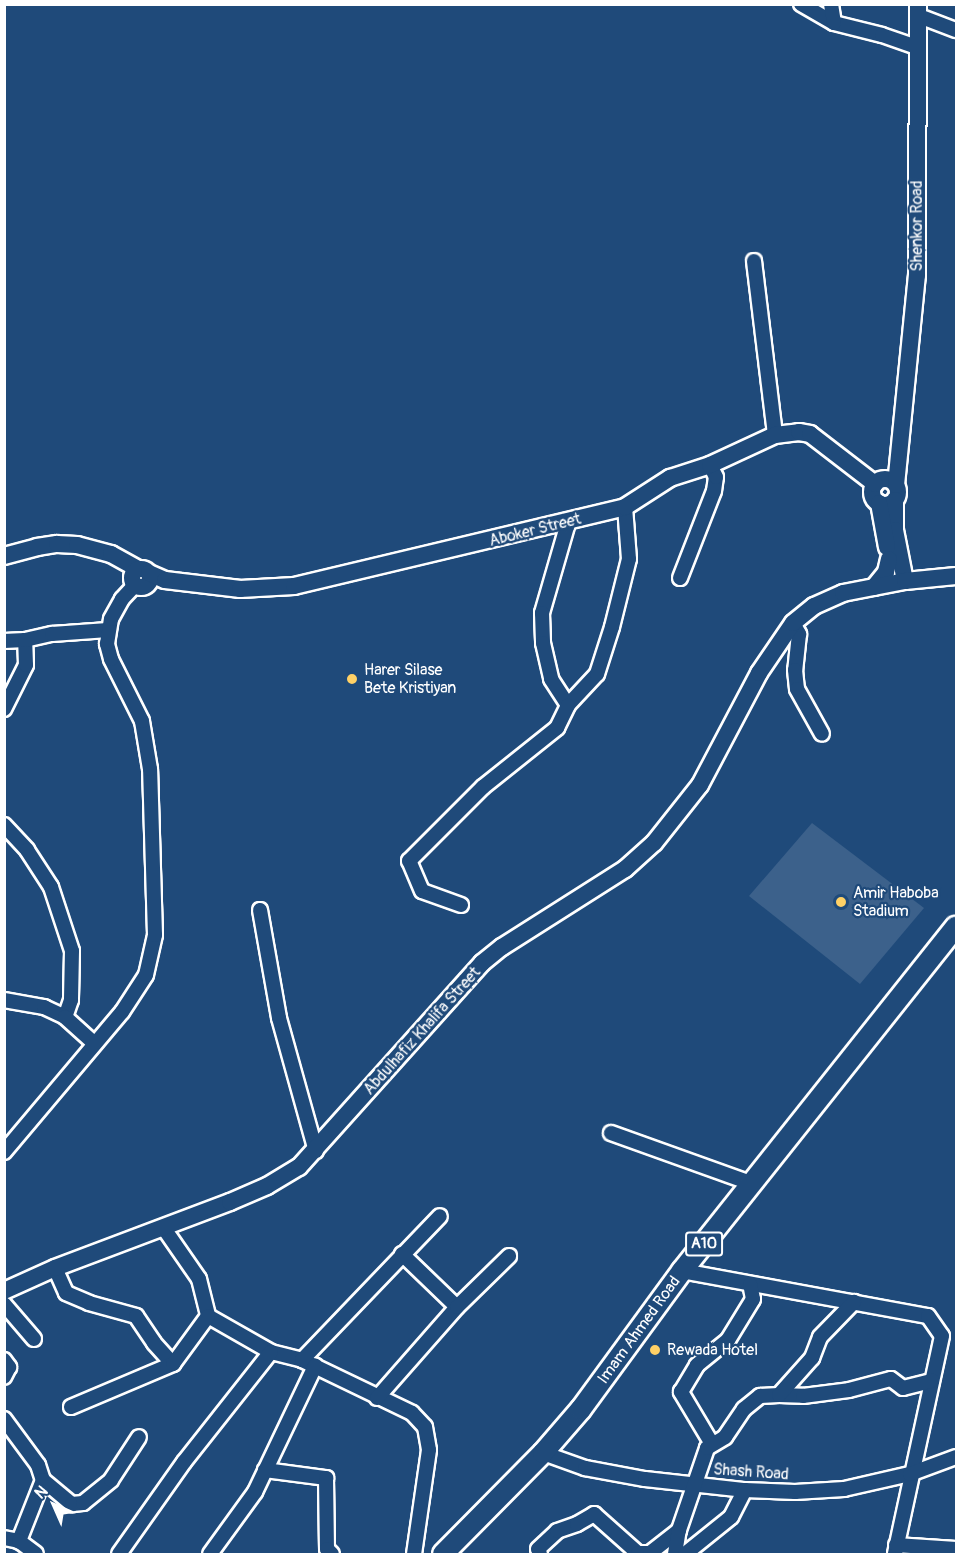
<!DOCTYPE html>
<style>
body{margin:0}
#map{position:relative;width:961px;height:1559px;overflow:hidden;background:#1f4a7a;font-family:Pangolin,sans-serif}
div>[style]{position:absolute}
.green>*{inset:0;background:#3c618b}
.roads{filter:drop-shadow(2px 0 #fff) drop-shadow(-2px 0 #fff) drop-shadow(0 2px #fff) drop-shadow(0 -2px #fff)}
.minor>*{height:14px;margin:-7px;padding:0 7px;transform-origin:7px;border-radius:7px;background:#1f4a7a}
.major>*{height:16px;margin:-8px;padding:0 8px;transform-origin:8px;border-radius:8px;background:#1f4a7a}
.major>.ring{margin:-8px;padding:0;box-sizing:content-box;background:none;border:16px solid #1f4a7a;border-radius:50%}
.highway>*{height:20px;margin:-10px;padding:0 10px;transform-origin:10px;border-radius:10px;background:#1f4a7a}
.dots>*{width:16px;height:16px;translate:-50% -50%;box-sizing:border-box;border:3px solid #1f4a7a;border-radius:50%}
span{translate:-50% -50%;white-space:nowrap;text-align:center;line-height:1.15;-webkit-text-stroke:4.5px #1f4a7a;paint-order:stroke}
.shield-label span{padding:2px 4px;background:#1f4a7a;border:2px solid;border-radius:4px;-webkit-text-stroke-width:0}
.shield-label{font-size:15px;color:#fff;font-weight:700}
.street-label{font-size:16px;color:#fff}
.poi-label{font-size:16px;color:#fff}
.left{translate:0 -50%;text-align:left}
.frame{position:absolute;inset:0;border:6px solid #fff;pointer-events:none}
.north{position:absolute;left:24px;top:1475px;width:60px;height:60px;-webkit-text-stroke:4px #1f4a7a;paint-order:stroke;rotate:315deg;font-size:16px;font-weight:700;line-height:24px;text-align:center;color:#fff}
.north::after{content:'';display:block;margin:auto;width:21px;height:27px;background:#fff;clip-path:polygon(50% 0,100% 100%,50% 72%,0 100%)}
</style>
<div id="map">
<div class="green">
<i style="clip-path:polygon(812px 823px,924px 908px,860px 984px,749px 896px)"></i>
</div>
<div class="roads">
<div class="minor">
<i style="left:801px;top:4px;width:38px;rotate:30deg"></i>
<i style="left:834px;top:23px;width:49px;rotate:14deg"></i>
<i style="left:882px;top:35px;width:37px;rotate:19deg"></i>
<i style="left:831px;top:4px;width:19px;rotate:81deg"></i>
<i style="left:919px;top:16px;width:40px;rotate:21deg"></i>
<i style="left:754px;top:261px;width:175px;rotate:83.1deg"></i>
<i style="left:568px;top:523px;width:94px;rotate:106.1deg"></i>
<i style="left:542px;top:613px;width:30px;rotate:88deg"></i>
<i style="left:543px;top:643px;width:37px;rotate:77deg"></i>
<i style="left:551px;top:679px;width:31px;rotate:57deg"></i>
<i style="left:568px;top:705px;width:42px;rotate:-46.9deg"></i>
<i style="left:597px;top:674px;width:49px;rotate:-72.3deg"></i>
<i style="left:612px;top:627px;width:70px;rotate:-76deg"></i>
<i style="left:629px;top:559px;width:52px;rotate:-94.4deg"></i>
<i style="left:680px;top:578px;width:93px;rotate:-68.7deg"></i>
<i style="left:714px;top:491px;width:14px;rotate:-82deg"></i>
<i style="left:716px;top:477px;width:13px;rotate:-117deg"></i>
<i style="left:793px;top:623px;width:13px;rotate:61deg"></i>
<i style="left:799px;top:634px;width:36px;rotate:96deg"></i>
<i style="left:795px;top:670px;width:19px;rotate:84deg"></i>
<i style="left:797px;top:689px;width:51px;rotate:60.9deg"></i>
<i style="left:4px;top:641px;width:21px;rotate:-3deg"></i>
<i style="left:4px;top:709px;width:49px;rotate:-63.4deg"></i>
<i style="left:26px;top:665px;width:25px;rotate:-92deg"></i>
<i style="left:25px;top:640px;width:28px;rotate:-13deg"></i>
<i style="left:52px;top:634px;width:56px;rotate:-4.1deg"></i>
<i style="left:4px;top:825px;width:34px;rotate:47deg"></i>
<i style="left:27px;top:850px;width:44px;rotate:57deg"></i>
<i style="left:51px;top:887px;width:67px;rotate:71.8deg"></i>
<i style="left:72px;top:951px;width:49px;rotate:91.2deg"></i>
<i style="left:71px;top:1000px;width:18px;rotate:109deg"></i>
<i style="left:461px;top:905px;width:41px;rotate:-160.3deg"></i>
<i style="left:422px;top:891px;width:33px;rotate:-113deg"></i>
<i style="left:409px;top:861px;width:105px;rotate:-45deg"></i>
<i style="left:483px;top:787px;width:95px;rotate:-38.6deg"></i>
<i style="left:557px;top:728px;width:25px;rotate:-64deg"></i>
<i style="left:260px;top:910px;width:110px;rotate:80deg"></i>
<i style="left:279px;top:1018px;width:138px;rotate:74.5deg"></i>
<i style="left:4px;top:1000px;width:41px;rotate:9.9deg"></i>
<i style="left:44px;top:1007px;width:23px;rotate:25deg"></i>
<i style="left:65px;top:1017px;width:39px;rotate:42deg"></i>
<i style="left:611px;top:1133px;width:149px;rotate:19.7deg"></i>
<i style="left:4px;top:1152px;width:183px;rotate:-49.9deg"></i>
<i style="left:122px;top:1012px;width:44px;rotate:-57deg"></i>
<i style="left:146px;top:975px;width:41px;rotate:-77.3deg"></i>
<i style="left:155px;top:935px;width:166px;rotate:-91.7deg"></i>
<i style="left:150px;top:769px;width:49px;rotate:-99.5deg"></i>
<i style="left:142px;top:721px;width:69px;rotate:-116.6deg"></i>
<i style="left:111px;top:659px;width:16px;rotate:-105deg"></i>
<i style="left:107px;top:644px;width:25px;rotate:-81deg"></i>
<i style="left:111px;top:619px;width:23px;rotate:-61deg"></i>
<i style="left:122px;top:599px;width:19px;rotate:-47deg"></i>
<i style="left:163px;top:1227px;width:63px;rotate:55.3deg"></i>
<i style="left:199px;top:1279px;width:38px;rotate:76deg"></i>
<i style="left:208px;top:1316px;width:73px;rotate:29.7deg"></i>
<i style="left:271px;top:1352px;width:32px;rotate:14deg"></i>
<i style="left:302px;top:1360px;width:122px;rotate:25.7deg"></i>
<i style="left:412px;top:1413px;width:19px;rotate:47deg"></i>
<i style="left:425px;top:1427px;width:23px;rotate:80deg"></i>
<i style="left:429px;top:1450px;width:105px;rotate:98.2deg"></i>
<i style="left:402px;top:1254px;width:76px;rotate:43.9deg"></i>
<i style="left:55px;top:1268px;width:27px;rotate:66deg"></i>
<i style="left:66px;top:1293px;width:25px;rotate:23deg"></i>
<i style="left:89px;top:1303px;width:49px;rotate:15.5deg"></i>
<i style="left:136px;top:1316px;width:32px;rotate:56deg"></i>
<i style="left:154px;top:1343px;width:28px;rotate:48deg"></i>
<i style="left:682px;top:1271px;width:250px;rotate:10.4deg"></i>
<i style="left:928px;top:1316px;width:24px;rotate:55deg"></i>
<i style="left:942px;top:1336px;width:223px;rotate:102.2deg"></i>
<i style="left:4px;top:1304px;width:46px;rotate:49.4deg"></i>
<i style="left:4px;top:1360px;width:9px;rotate:54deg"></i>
<i style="left:9px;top:1367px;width:11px;rotate:117deg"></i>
<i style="left:302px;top:1360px;width:199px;rotate:-46.2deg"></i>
<i style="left:779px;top:1395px;width:24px;rotate:2deg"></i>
<i style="left:803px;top:1396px;width:46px;rotate:-7.4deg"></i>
<i style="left:849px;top:1390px;width:43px;rotate:-14.7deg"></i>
<i style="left:891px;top:1379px;width:15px;rotate:37deg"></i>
<i style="left:903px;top:1388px;width:30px;rotate:-14deg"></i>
<i style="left:377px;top:1398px;width:121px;rotate:-48.7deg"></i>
<i style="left:457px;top:1307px;width:73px;rotate:-44.4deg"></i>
<i style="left:71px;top:1407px;width:111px;rotate:-22.9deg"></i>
<i style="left:173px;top:1364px;width:59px;rotate:-53.9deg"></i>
<i style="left:4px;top:1419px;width:57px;rotate:53.5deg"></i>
<i style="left:38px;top:1465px;width:16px;rotate:72deg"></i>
<i style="left:43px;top:1480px;width:66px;rotate:111.5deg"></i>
<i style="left:712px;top:1444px;width:61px;rotate:-120.8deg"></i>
<i style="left:681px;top:1392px;width:31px;rotate:-59deg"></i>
<i style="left:697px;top:1365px;width:40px;rotate:-39deg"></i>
<i style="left:728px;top:1340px;width:48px;rotate:-58.6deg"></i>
<i style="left:753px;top:1299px;width:15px;rotate:-101deg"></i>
<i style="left:543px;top:1453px;width:45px;rotate:19.7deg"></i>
<i style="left:585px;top:1468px;width:61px;rotate:10.4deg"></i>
<i style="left:645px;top:1479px;width:101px;rotate:6.3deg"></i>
<i style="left:745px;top:1490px;width:50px;rotate:2.3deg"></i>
<i style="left:795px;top:1492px;width:49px;rotate:-3.5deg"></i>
<i style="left:844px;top:1489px;width:68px;rotate:-12.8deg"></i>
<i style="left:910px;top:1474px;width:49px;rotate:-20.3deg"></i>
<i style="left:265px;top:1470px;width:62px;rotate:7.5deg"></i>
<i style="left:326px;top:1478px;width:71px;rotate:89.2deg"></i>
<i style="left:327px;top:1549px;width:7px;rotate:45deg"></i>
<i style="left:43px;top:1480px;width:38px;rotate:40deg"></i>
<i style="left:72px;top:1504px;width:11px;rotate:-5deg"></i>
<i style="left:83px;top:1503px;width:36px;rotate:-39deg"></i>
<i style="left:111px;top:1480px;width:51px;rotate:-56.9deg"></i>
<i style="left:4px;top:1538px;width:15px;rotate:11deg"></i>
<i style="left:19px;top:1541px;width:21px;rotate:37deg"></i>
<i style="left:896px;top:1545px;width:60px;rotate:3.8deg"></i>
<i style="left:119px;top:1554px;width:113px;rotate:-54.8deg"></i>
<i style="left:184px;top:1462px;width:140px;rotate:-51.7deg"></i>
<i style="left:210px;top:1554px;width:77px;rotate:-54deg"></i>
<i style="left:255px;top:1492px;width:140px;rotate:-64.5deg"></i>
<i style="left:540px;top:1554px;width:5px;rotate:-112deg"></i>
<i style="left:538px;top:1549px;width:26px;rotate:-43deg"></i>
<i style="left:557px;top:1531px;width:21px;rotate:-19deg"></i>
<i style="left:577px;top:1524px;width:20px;rotate:-30deg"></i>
<i style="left:594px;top:1514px;width:59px;rotate:41.6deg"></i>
<i style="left:638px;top:1553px;width:12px"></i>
<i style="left:650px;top:1553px;width:37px;rotate:-38deg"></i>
<i style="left:679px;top:1530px;width:87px;rotate:-71.1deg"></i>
<i style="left:707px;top:1448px;width:21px;rotate:-31deg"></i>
<i style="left:725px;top:1437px;width:34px;rotate:-56deg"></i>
<i style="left:744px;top:1409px;width:21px;rotate:-39deg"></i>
<i style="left:760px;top:1396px;width:19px;rotate:-3deg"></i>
<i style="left:779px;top:1395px;width:50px;rotate:-48.3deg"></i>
<i style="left:812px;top:1358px;width:22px;rotate:-69deg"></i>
<i style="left:820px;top:1337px;width:49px;rotate:-45.8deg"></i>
<i style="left:675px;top:1554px;width:24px;rotate:-81deg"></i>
<i style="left:685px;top:1554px;width:59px;rotate:-38.8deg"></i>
<i style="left:731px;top:1517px;width:30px;rotate:-63deg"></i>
</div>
<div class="major">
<i class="ring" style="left:872px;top:479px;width:10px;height:10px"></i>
<i style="left:896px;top:485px;width:211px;rotate:-84.3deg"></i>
<i style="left:917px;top:275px;width:271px;rotate:-89.8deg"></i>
<i style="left:895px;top:500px;width:30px;rotate:90deg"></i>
<i style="left:895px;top:530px;width:52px;rotate:78.9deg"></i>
<i style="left:879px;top:503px;width:45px;rotate:79.7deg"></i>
<i style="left:4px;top:556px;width:34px;rotate:-15deg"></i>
<i style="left:37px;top:547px;width:20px;rotate:-9deg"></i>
<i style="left:57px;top:544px;width:20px;rotate:3deg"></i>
<i style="left:77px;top:545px;width:35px;rotate:15deg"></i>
<i style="left:111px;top:554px;width:31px;rotate:29deg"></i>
<i class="ring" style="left:132px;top:569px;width:2px;height:2px"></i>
<i style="left:149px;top:573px;width:17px;rotate:24deg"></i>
<i style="left:165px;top:580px;width:76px;rotate:6.8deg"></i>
<i style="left:240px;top:589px;width:54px;rotate:-3.2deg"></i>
<i style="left:294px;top:586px;width:340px;rotate:-13.4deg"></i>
<i style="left:625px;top:507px;width:54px;rotate:-32.8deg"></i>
<i style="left:670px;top:478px;width:42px;rotate:-18deg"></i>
<i style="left:710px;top:465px;width:72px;rotate:-24.8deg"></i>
<i style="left:775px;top:435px;width:24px;rotate:-7deg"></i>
<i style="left:799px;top:432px;width:11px;rotate:10deg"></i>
<i style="left:810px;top:434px;width:82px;rotate:37.6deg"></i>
<i style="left:874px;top:587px;width:19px;rotate:-51deg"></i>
<i style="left:886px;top:572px;width:13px;rotate:-77deg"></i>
<i style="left:4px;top:1291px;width:56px;rotate:-24.3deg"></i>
<i style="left:55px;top:1268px;width:187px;rotate:-20.7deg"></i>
<i style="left:230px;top:1202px;width:40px;rotate:-23.4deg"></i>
<i style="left:267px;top:1186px;width:37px;rotate:-31deg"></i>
<i style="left:299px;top:1167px;width:274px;rotate:-48.1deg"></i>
<i style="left:482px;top:963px;width:26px;rotate:-39deg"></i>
<i style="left:502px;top:947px;width:146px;rotate:-32.4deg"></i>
<i style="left:625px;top:869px;width:39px;rotate:-42deg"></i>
<i style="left:654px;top:843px;width:74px;rotate:-51.6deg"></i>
<i style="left:700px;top:785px;width:127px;rotate:-62.2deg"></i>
<i style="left:759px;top:673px;width:60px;rotate:-55.8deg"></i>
<i style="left:793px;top:623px;width:27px;rotate:-39deg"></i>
<i style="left:814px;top:606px;width:32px;rotate:-24deg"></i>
<i style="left:843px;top:593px;width:63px;rotate:-11deg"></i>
<i style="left:905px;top:581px;width:51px;rotate:-5.6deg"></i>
</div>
<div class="highway">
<i style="left:443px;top:1554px;width:142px;rotate:-45.3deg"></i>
<i style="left:543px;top:1453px;width:58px;rotate:-49.2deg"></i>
<i style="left:581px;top:1409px;width:171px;rotate:-53.8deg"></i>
<i style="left:682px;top:1271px;width:440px;rotate:-51.5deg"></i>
</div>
</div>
<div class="dots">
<i style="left:352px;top:679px;background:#ffd166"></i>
<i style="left:841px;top:902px;background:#ffd166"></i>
<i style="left:655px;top:1350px;background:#ffd166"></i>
</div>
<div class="shield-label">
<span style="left:704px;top:1244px">A10</span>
</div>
<div class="street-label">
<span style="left:917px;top:226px;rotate:-90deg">Shenkor Road</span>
<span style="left:535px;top:530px;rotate:-14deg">Aboker Street</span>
<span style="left:422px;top:1031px;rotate:-48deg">Abdulhafiz Khalifa Street</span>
<span style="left:639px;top:1330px;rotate:-54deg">Imam Ahmed Road</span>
<span style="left:751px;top:1472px;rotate:4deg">Shash Road</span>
</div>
<div class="poi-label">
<span class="left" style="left:364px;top:679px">Harer Silase<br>Bete Kristiyan</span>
<span class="left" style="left:853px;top:902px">Amir Haboba<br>Stadium</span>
<span class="left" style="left:667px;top:1350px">Rewada Hotel</span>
</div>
<div class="frame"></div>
<div class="north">N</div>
</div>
